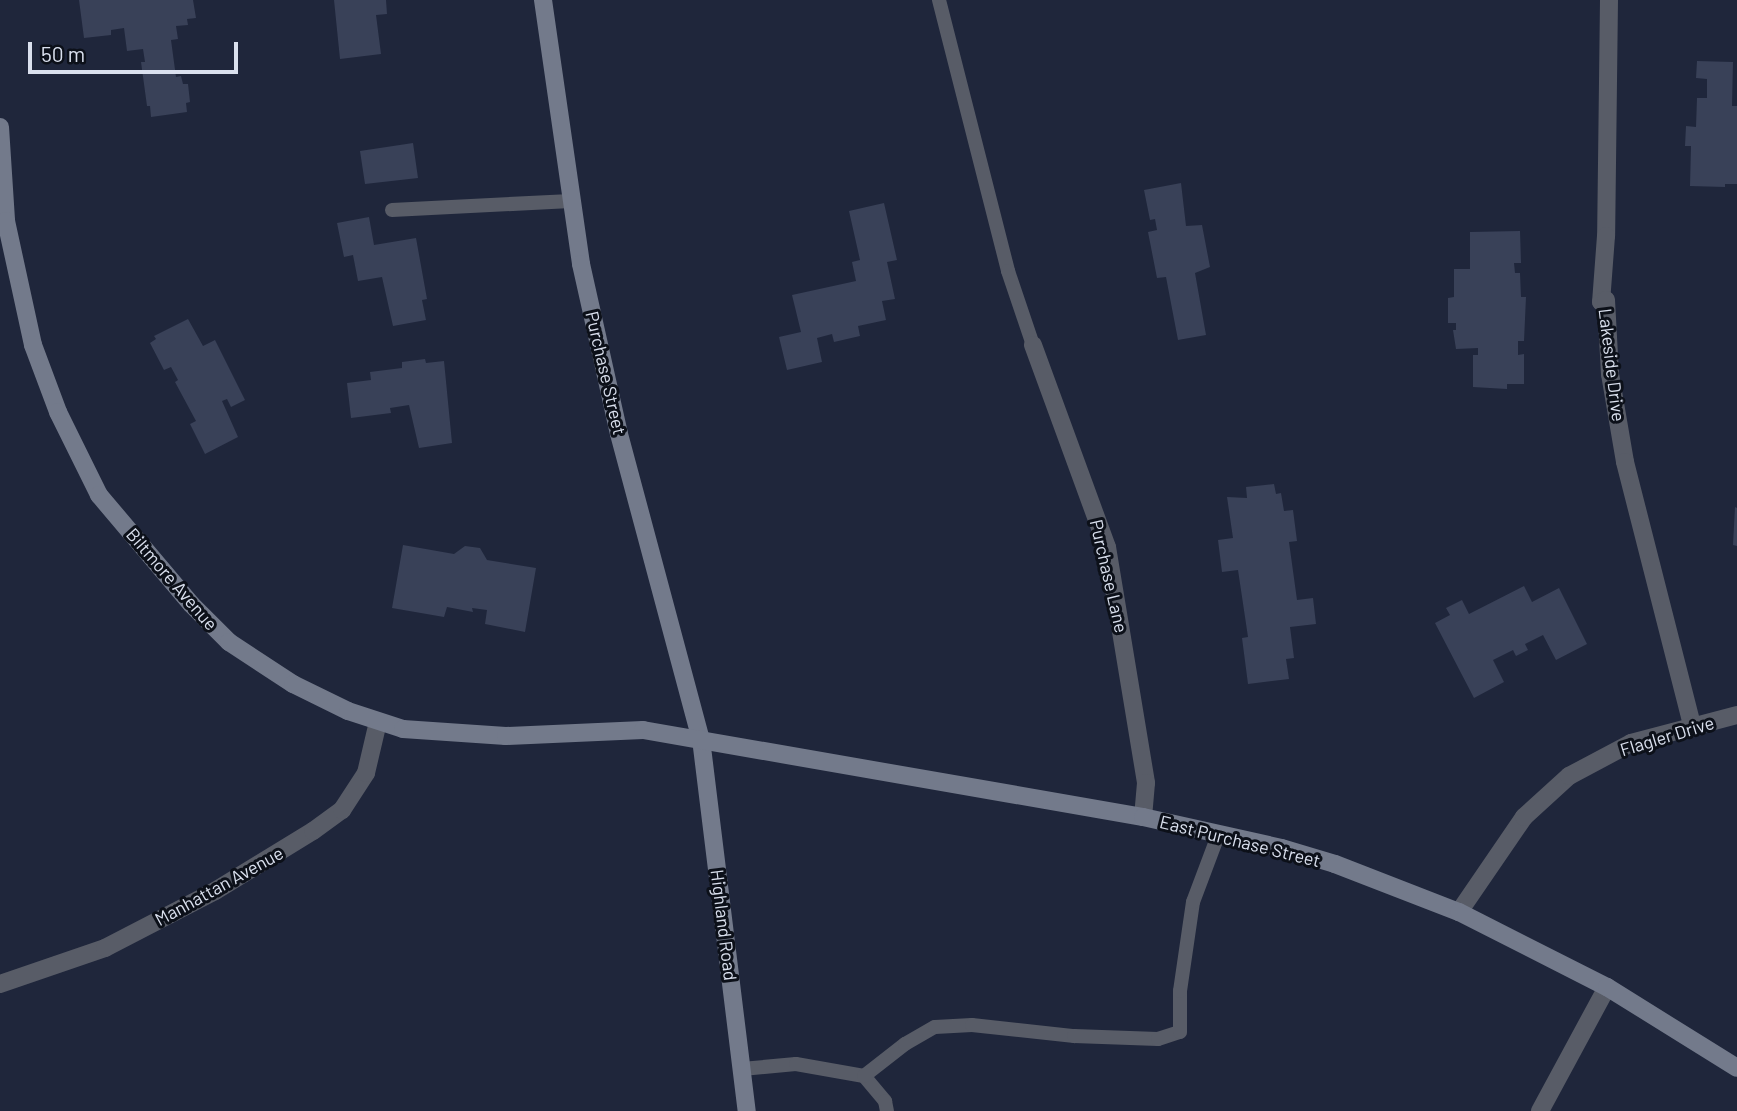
<!DOCTYPE html>
<style>
body{margin:0}
#map{position:relative;width:1737px;height:1111px;overflow:hidden;background:#1f263b;font-family:Barlow,sans-serif}
div>[style]{position:absolute}
.building>*{inset:0;background:#394158}
.lane>*{height:14px;margin:-7px;padding:0 7px;transform-origin:7px;border-radius:7px;background:#585c67}
.street>*{height:18px;margin:-9px;padding:0 9px;transform-origin:9px;border-radius:9px;background:#585c67}
.secondary>*{height:18px;margin:-9px;padding:0 9px;transform-origin:9px;border-radius:9px;background:#737a8b}
span{translate:-50% -50%;white-space:nowrap;text-align:center;line-height:1.15;-webkit-text-stroke:6px #0c1019;paint-order:stroke}
.street-label{font-size:18px;color:#dae0ee}
.scale{position:absolute;left:28px;top:42px;width:210px;height:32px;box-sizing:border-box;border:4px solid #dae0ee;border-top:0;padding-left:9px;font-size:21px;line-height:24px;white-space:nowrap;color:#dae0ee;-webkit-text-stroke:5px #0c1019;paint-order:stroke}
</style>
<div id="map">
<div class="building">
<i style="clip-path:polygon(79px 0,193px 0,196px 18px,187px 19px,188px 25px,176px 26px,178px 39px,171px 40px,176px 77px,181px 76px,183px 84px,188px 84px,190px 102px,186px 103px,187px 112px,151px 117px,150px 106px,147px 106px,141px 62px,145px 62px,143px 49px,127px 51px,124px 28px,111px 30px,111px 35px,84px 38px)"></i>
<i style="clip-path:polygon(334px 0,386px 0,387px 14px,376px 15px,381px 54px,340px 59px)"></i>
<i style="clip-path:polygon(1697px 61px,1733px 62px,1732px 106px,1737px 106px,1737px 184px,1725px 184px,1725px 187px,1690px 186px,1691px 146px,1685px 146px,1686px 126px,1696px 127px,1697px 98px,1707px 98px,1707px 79px,1696px 78px)"></i>
<i style="clip-path:polygon(413px 143px,418px 178px,365px 184px,360px 151px)"></i>
<i style="clip-path:polygon(1181px 183px,1186px 226px,1202px 225px,1210px 267px,1195px 273px,1206px 335px,1178px 340px,1166px 277px,1157px 278px,1148px 232px,1157px 230px,1155px 219px,1150px 220px,1144px 190px)"></i>
<i style="clip-path:polygon(884px 203px,897px 260px,887px 262px,895px 299px,882px 301px,886px 320px,858px 326px,860px 336px,834px 342px,832px 334px,817px 338px,822px 362px,787px 370px,779px 337px,801px 332px,792px 295px,856px 281px,852px 262px,860px 260px,849px 211px)"></i>
<i style="clip-path:polygon(369px 217px,374px 245px,416px 238px,427px 299px,422px 300px,426px 320px,393px 326px,382px 277px,358px 281px,353px 255px,344px 257px,337px 223px)"></i>
<i style="clip-path:polygon(1520px 231px,1521px 263px,1514px 263px,1515px 273px,1520px 273px,1521px 297px,1526px 297px,1524px 341px,1518px 341px,1518px 355px,1524px 354px,1524px 384px,1507px 384px,1507px 389px,1473px 387px,1473px 355px,1478px 355px,1478px 348px,1456px 349px,1453px 330px,1456px 330px,1456px 323px,1448px 323px,1448px 298px,1454px 297px,1454px 269px,1470px 269px,1470px 232px)"></i>
<i style="clip-path:polygon(188px 319px,203px 346px,215px 340px,245px 400px,231px 407px,227px 399px,222px 401px,238px 437px,205px 454px,190px 424px,196px 421px,175px 382px,178px 380px,171px 367px,164px 370px,150px 343px,156px 339px,154px 336px)"></i>
<i style="clip-path:polygon(425px 359px,426px 363px,444px 361px,452px 443px,419px 448px,409px 405px,390px 408px,391px 413px,351px 418px,347px 383px,371px 380px,370px 372px,402px 368px,402px 362px)"></i>
<i style="clip-path:polygon(1274px 484px,1276px 494px,1281px 493px,1284px 511px,1293px 510px,1297px 541px,1289px 542px,1297px 600px,1313px 598px,1316px 624px,1290px 627px,1294px 658px,1286px 659px,1289px 679px,1248px 684px,1242px 638px,1248px 637px,1238px 570px,1222px 572px,1218px 540px,1233px 538px,1227px 497px,1247px 498px,1246px 487px)"></i>
<i style="clip-path:polygon(1735px 507px,1737px 508px,1737px 546px,1733px 545px)"></i>
<i style="clip-path:polygon(403px 545px,454px 554px,465px 546px,480px 548px,487px 560px,536px 568px,525px 632px,485px 624px,487px 610px,472px 608px,473px 612px,447px 607px,444px 617px,392px 608px)"></i>
<i style="clip-path:polygon(1524px 586px,1532px 602px,1559px 588px,1587px 644px,1556px 660px,1543px 635px,1525px 644px,1528px 650px,1516px 656px,1513px 650px,1493px 660px,1504px 682px,1474px 698px,1435px 623px,1450px 615px,1446px 608px,1462px 600px,1469px 614px)"></i>
</div>
<div class="lane">
<i style="left:939px;top:0;width:280px;rotate:75.7deg"></i>
<i style="left:1008px;top:271px;width:78px;rotate:71.3deg"></i>
<i style="left:392px;top:210px;width:179px;rotate:-2.9deg"></i>
<i style="left:742px;top:1069px;width:54px;rotate:-5.3deg"></i>
<i style="left:796px;top:1064px;width:69px;rotate:10deg"></i>
<i style="left:864px;top:1076px;width:33px;rotate:50deg"></i>
<i style="left:885px;top:1101px;width:10px;rotate:79deg"></i>
<i style="left:864px;top:1076px;width:52px;rotate:-38deg"></i>
<i style="left:905px;top:1044px;width:34px;rotate:-30deg"></i>
<i style="left:935px;top:1027px;width:37px;rotate:-3deg"></i>
<i style="left:972px;top:1025px;width:103px;rotate:6.2deg"></i>
<i style="left:1074px;top:1036px;width:84px;rotate:2deg"></i>
<i style="left:1158px;top:1039px;width:23px;rotate:-18deg"></i>
<i style="left:1180px;top:1032px;width:41px;rotate:-90deg"></i>
<i style="left:1180px;top:991px;width:90px;rotate:-81.7deg"></i>
<i style="left:1193px;top:902px;width:74px;rotate:-69.4deg"></i>
</div>
<div class="street">
<i style="left:1609px;top:0;width:236px;rotate:90.7deg"></i>
<i style="left:1606px;top:236px;width:66px;rotate:94.3deg"></i>
<i style="left:1601px;top:302px;width:5px;rotate:-22deg"></i>
<i style="left:1606px;top:300px;width:74px;rotate:86.9deg"></i>
<i style="left:1610px;top:374px;width:89px;rotate:80.3deg"></i>
<i style="left:1625px;top:462px;width:271px;rotate:75.7deg"></i>
<i style="left:1033px;top:345px;width:215px;rotate:69.9deg"></i>
<i style="left:1107px;top:547px;width:239px;rotate:80.6deg"></i>
<i style="left:1146px;top:783px;width:34px;rotate:95deg"></i>
<i style="left:1459px;top:912px;width:115px;rotate:-55.6deg"></i>
<i style="left:1524px;top:817px;width:61px;rotate:-42.3deg"></i>
<i style="left:1569px;top:776px;width:70px;rotate:-28deg"></i>
<i style="left:1631px;top:743px;width:110px;rotate:-14.8deg"></i>
<i style="left:0;top:984px;width:111px;rotate:-18.9deg"></i>
<i style="left:105px;top:948px;width:124px;rotate:-27.4deg"></i>
<i style="left:215px;top:891px;width:115px;rotate:-31.5deg"></i>
<i style="left:313px;top:831px;width:36px;rotate:-36deg"></i>
<i style="left:342px;top:810px;width:44px;rotate:-57deg"></i>
<i style="left:366px;top:773px;width:52px;rotate:-76.8deg"></i>
<i style="left:1540px;top:1111px;width:141px;rotate:-61.6deg"></i>
</div>
<div class="secondary">
<i style="left:543px;top:0;width:267px;rotate:81.8deg"></i>
<i style="left:581px;top:264px;width:174px;rotate:77.4deg"></i>
<i style="left:619px;top:434px;width:316px;rotate:75deg"></i>
<i style="left:701px;top:739px;width:375px;rotate:83deg"></i>
<i style="left:0;top:127px;width:94px;rotate:86.3deg"></i>
<i style="left:6px;top:221px;width:127px;rotate:77.7deg"></i>
<i style="left:33px;top:345px;width:72px;rotate:69.5deg"></i>
<i style="left:58px;top:412px;width:93px;rotate:63.7deg"></i>
<i style="left:99px;top:495px;width:143px;rotate:49.8deg"></i>
<i style="left:191px;top:604px;width:54px;rotate:45deg"></i>
<i style="left:229px;top:642px;width:77px;rotate:33.3deg"></i>
<i style="left:293px;top:684px;width:61px;rotate:26.1deg"></i>
<i style="left:348px;top:711px;width:58px;rotate:18.1deg"></i>
<i style="left:403px;top:729px;width:103px;rotate:3.9deg"></i>
<i style="left:506px;top:736px;width:137px;rotate:-2.5deg"></i>
<i style="left:643px;top:730px;width:508px;rotate:9.87deg"></i>
<i style="left:1143px;top:817px;width:142px;rotate:12.6deg"></i>
<i style="left:1282px;top:848px;width:55px;rotate:16.8deg"></i>
<i style="left:1335px;top:864px;width:133px;rotate:21.2deg"></i>
<i style="left:1459px;top:912px;width:166px;rotate:26.9deg"></i>
<i style="left:1607px;top:987px;width:153px;rotate:31.9deg"></i>
</div>
<div class="street-label">
<span style="left:1612px;top:365px;rotate:83deg">Lakeside Drive</span>
<span style="left:606px;top:373px;rotate:77deg">Purchase Street</span>
<span style="left:1109px;top:576px;rotate:77deg">Purchase Lane</span>
<span style="left:172px;top:579px;rotate:49deg">Biltmore Avenue</span>
<span style="left:1667px;top:736px;rotate:-17deg">Flagler Drive</span>
<span style="left:1240px;top:841px;rotate:14deg">East Purchase Street</span>
<span style="left:219px;top:886px;rotate:-29deg">Manhattan Avenue</span>
<span style="left:724px;top:925px;rotate:83deg">Highland Road</span>
</div>
<div class="scale">50 m</div>
</div>
